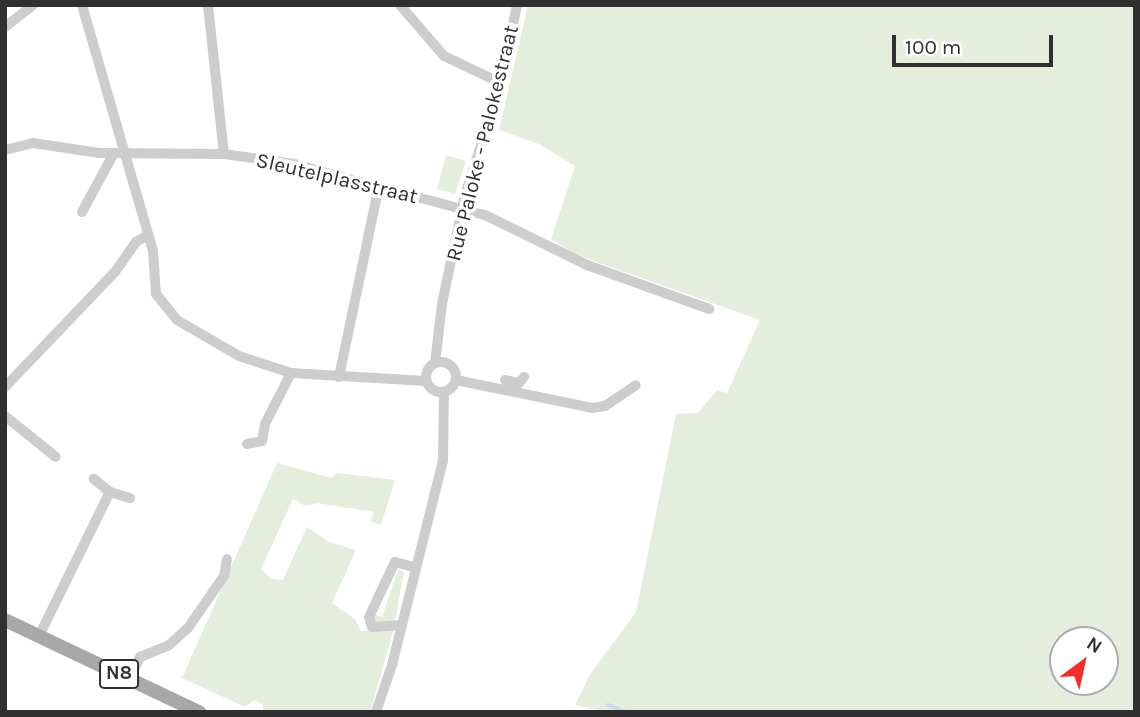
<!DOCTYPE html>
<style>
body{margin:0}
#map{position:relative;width:1140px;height:717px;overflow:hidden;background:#fff;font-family:Karla,sans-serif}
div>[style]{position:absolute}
.green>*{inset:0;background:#e5eedd}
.stream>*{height:3.5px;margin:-1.75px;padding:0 1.75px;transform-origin:1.75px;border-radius:1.75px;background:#c9dcef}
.minor>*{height:10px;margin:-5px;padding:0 5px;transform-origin:5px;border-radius:5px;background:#cdcdcd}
.minor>.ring{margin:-5px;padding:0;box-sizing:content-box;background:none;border:10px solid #cdcdcd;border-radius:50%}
.major>*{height:14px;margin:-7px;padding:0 7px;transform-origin:7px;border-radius:7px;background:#a8a8a8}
span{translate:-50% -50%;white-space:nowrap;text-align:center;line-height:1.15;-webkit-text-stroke:7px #fff;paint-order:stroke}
.shield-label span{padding:2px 5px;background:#fff;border:2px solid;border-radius:5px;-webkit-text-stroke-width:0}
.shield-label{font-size:19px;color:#303030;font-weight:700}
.street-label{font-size:21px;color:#303030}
.frame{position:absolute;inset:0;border:7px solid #303030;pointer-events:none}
.north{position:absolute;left:1049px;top:626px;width:70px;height:70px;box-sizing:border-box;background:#fff;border:2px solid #acacac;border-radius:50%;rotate:33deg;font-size:19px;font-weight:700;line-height:28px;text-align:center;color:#303030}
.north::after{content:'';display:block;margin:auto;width:24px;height:32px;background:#f12f28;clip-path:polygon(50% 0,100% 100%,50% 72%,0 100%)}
.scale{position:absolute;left:892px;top:35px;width:161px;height:32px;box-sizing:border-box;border:4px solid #303030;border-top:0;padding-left:9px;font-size:21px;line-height:24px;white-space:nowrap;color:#303030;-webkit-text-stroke:5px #fff;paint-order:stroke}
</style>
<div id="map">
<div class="green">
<i style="clip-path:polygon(evenodd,528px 5px,1135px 5px,1135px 712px,608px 712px,575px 705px,591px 673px,636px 612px,676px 414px,698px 413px,717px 390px,727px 393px,760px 320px,574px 254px,551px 239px,575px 166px,539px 144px,499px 130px,528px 5px,1063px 640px,1105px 640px,1105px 682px,1063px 682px,1063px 640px)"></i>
<i style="clip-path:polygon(446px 155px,466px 161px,455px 194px,437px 189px)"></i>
<i style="clip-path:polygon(277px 463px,331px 478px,337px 473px,395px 480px,381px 525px,370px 521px,374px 512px,317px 503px,305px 506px,293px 499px,261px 569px,272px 579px,283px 580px,307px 527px,329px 542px,356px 550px,332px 603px,355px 619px,361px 631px,394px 629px,370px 712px,263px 712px,263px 705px,254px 700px,245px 707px,182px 678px)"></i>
<i style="clip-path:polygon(398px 569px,404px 572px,395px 622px,374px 624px,374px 614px,382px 617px)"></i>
</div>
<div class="stream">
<i style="left:608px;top:705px;width:19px;rotate:21deg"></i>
</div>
<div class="minor">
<i style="left:82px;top:5px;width:256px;rotate:73.9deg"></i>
<i style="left:153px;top:251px;width:43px;rotate:86deg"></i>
<i style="left:156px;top:294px;width:33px;rotate:51deg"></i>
<i style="left:177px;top:320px;width:72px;rotate:30.1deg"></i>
<i style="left:239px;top:356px;width:55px;rotate:18.1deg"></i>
<i style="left:291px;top:373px;width:135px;rotate:3.4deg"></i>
<i style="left:208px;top:5px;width:150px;rotate:83.9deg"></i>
<i style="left:400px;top:5px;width:67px;rotate:49.2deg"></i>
<i style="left:444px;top:56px;width:63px;rotate:25.3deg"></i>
<i style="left:5px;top:27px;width:36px;rotate:-38deg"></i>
<i style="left:5px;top:150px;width:29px;rotate:-14deg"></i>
<i style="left:33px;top:143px;width:67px;rotate:8.6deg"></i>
<i style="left:99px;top:153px;width:125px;rotate:0.5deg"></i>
<i style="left:224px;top:154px;width:71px;rotate:8.1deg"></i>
<i style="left:294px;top:164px;width:198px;rotate:15deg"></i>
<i style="left:485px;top:215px;width:114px;rotate:26.1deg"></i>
<i style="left:587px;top:265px;width:130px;rotate:19.8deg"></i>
<i style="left:82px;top:212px;width:67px;rotate:-61.5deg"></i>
<i class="ring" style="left:426px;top:362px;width:20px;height:20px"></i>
<i style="left:435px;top:363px;width:59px;rotate:-83.2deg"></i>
<i style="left:442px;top:304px;width:111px;rotate:-78.1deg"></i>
<i style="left:465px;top:195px;width:118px;rotate:-72.2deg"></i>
<i style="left:501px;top:83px;width:80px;rotate:-78.4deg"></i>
<i style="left:339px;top:377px;width:196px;rotate:-78.2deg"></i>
<i style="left:456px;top:380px;width:139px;rotate:11.6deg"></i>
<i style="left:592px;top:408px;width:13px;rotate:-9deg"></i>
<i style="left:605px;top:406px;width:37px;rotate:-34deg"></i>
<i style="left:505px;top:380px;width:14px;rotate:12deg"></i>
<i style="left:519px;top:383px;width:8px;rotate:-50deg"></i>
<i style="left:5px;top:387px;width:159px;rotate:-46.3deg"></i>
<i style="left:115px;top:272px;width:37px;rotate:-55deg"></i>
<i style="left:136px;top:242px;width:10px;rotate:-29deg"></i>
<i style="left:5px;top:416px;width:65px;rotate:38.8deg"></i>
<i style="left:247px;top:444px;width:15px;rotate:-11deg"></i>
<i style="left:262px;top:441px;width:17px;rotate:-80deg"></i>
<i style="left:265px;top:424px;width:57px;rotate:-63deg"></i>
<i style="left:110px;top:492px;width:21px;rotate:17deg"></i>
<i style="left:401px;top:625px;width:29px;rotate:176deg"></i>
<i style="left:372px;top:627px;width:10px;rotate:-107deg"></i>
<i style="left:369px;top:617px;width:61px;rotate:-64.7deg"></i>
<i style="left:395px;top:562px;width:20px;rotate:15deg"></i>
<i style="left:39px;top:636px;width:161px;rotate:-63.8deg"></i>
<i style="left:110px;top:492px;width:21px;rotate:-141deg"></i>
<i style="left:129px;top:679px;width:25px;rotate:-63deg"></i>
<i style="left:140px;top:657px;width:31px;rotate:-22deg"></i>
<i style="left:169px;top:645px;width:25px;rotate:-42deg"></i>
<i style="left:188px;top:628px;width:63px;rotate:-55.3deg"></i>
<i style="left:224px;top:576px;width:17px;rotate:-80deg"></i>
<i style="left:376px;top:712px;width:50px;rotate:-71.2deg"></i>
<i style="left:392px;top:665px;width:210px;rotate:-76deg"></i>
<i style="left:443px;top:461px;width:69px;rotate:-89.2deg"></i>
</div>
<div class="major">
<i style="left:5px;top:620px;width:215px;rotate:25.4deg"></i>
</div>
<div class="shield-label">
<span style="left:119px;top:674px">N8</span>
</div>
<div class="street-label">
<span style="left:482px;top:143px;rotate:-76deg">Rue Paloke - Palokestraat</span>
<span style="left:337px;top:178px;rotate:13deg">Sleutelplasstraat</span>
</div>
<div class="frame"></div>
<div class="north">N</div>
<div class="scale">100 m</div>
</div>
